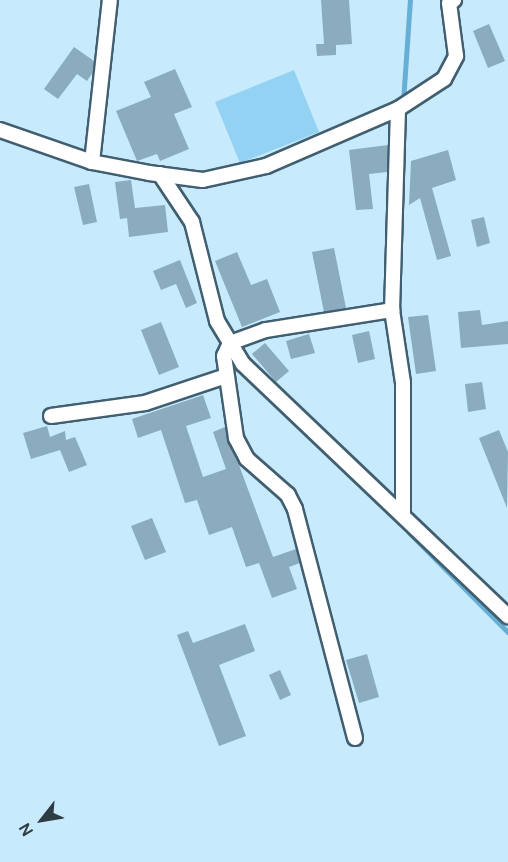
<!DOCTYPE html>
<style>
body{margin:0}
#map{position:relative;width:508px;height:862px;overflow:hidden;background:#c7eafd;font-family:"DM Sans",sans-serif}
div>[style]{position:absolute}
.green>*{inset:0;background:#94d2f3}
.stream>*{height:4.5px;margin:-2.25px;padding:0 2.25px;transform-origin:2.25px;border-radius:2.25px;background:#66afd5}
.building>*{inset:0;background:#8bacbe}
.roads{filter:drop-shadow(2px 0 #415f70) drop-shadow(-2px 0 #415f70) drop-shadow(0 2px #415f70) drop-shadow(0 -2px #415f70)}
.minor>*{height:14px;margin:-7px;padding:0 7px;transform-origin:7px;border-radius:7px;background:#fff}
span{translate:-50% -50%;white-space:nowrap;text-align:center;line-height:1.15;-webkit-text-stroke:6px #c7eafd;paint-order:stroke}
.north{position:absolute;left:12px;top:790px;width:60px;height:60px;-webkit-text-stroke:4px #c7eafd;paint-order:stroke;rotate:239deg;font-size:16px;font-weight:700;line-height:24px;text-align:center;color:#2e3c43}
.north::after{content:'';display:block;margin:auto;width:21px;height:27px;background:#2e3c43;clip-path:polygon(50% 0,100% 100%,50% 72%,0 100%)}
</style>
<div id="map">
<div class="green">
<i style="clip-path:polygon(294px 70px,319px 132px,240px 163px,215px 102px)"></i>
</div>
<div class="stream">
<i style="left:403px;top:102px;width:102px;rotate:-86.1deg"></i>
<i style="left:409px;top:532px;width:141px;rotate:45.3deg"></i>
</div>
<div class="building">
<i style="clip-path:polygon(321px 0,349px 0,352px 44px,336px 45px,336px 55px,317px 56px,316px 44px,324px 44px)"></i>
<i style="clip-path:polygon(489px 24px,505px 61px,488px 68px,473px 31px)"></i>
<i style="clip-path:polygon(74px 47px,94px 61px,93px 72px,87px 81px,77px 74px,58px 99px,44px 89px)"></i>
<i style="clip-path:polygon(175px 69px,192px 107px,174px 114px,189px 149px,160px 161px,157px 154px,137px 161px,116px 111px,151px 97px,144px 82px)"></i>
<i style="clip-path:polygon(388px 145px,387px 172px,369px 174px,373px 209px,356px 210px,349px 150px)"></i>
<i style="clip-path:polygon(448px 150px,456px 180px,432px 188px,451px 256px,437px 260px,420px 198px,409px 205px,411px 161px)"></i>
<i style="clip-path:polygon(131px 180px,135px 208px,165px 205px,168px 232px,129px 237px,127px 218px,120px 219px,115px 182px)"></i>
<i style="clip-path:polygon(89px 184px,97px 222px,83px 225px,74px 187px)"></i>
<i style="clip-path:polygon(484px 217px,490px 243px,477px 247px,471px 220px)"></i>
<i style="clip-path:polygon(334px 248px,346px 308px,324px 312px,312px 252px)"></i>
<i style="clip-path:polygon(237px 252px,251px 285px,267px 279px,280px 312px,242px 327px,215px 261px)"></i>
<i style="clip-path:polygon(180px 260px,197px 303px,186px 308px,176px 284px,161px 290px,153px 271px)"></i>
<i style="clip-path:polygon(480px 310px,482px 325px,508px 321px,508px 344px,461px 348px,458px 312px)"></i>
<i style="clip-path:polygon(428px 315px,436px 371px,416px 374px,408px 317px)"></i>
<i style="clip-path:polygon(161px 322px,179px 367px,159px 375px,141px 330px)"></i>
<i style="clip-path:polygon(369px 331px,375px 359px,358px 363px,352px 335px)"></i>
<i style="clip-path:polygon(309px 334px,315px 353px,291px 359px,286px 341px)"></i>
<i style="clip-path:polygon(265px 343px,289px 371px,276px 382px,252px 354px)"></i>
<i style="clip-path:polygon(482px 382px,486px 409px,468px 412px,465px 384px)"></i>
<i style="clip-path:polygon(203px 395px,211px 418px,186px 426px,203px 477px,226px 469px,213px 432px,225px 427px,273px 557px,296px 549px,300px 563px,289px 567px,297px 589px,272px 598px,259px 563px,246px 567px,232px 527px,209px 535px,197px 500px,185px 503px,161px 430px,138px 438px,132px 419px)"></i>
<i style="clip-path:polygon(47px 426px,50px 437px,65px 431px,66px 440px,75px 437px,87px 465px,69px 472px,60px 450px,31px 459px,23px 433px)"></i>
<i style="clip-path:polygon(499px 430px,508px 452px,507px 508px,479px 438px)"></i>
<i style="clip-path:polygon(152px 518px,166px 552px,145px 560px,131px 526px)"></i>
<i style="clip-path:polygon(245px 624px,255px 651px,219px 665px,246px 736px,219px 746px,177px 635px,188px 631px,193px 643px)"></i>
<i style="clip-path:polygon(367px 654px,379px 697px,359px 703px,346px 660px)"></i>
<i style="clip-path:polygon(280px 670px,291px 695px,280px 700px,269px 675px)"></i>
</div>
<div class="roads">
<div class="minor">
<i style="left:398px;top:109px;width:201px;rotate:91.7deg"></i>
<i style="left:392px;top:310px;width:74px;rotate:81.4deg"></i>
<i style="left:403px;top:383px;width:131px;rotate:90deg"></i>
<i style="left:0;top:130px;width:97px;rotate:19.2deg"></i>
<i style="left:92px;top:162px;width:58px;rotate:10.9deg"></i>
<i style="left:149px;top:173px;width:54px;rotate:7.4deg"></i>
<i style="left:203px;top:180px;width:65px;rotate:-12.5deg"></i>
<i style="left:266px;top:166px;width:144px;rotate:-23.4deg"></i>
<i style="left:398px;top:109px;width:55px;rotate:-33.1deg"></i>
<i style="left:444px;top:79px;width:26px;rotate:-62deg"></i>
<i style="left:456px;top:56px;width:53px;rotate:-97.5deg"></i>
<i style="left:449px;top:3px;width:6px;rotate:-31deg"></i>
<i style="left:92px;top:162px;width:163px;rotate:-83.7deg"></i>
<i style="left:160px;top:174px;width:58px;rotate:56.3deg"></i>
<i style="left:192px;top:222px;width:102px;rotate:75.8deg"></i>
<i style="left:217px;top:321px;width:50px;rotate:58.8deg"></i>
<i style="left:243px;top:364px;width:366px;rotate:43.6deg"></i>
<i style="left:51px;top:416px;width:95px;rotate:-7.9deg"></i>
<i style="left:145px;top:403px;width:85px;rotate:-18.4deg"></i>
<i style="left:355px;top:738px;width:237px;rotate:-104.7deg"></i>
<i style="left:295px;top:509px;width:16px;rotate:-117deg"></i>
<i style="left:288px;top:495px;width:55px;rotate:-138.7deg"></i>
<i style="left:247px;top:459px;width:24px;rotate:-118deg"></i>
<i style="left:236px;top:438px;width:83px;rotate:-98.3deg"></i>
<i style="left:224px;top:356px;width:14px;rotate:-65deg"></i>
<i style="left:230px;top:343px;width:38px;rotate:-20deg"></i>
<i style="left:266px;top:330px;width:128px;rotate:-9deg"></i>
</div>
</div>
<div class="north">N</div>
</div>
